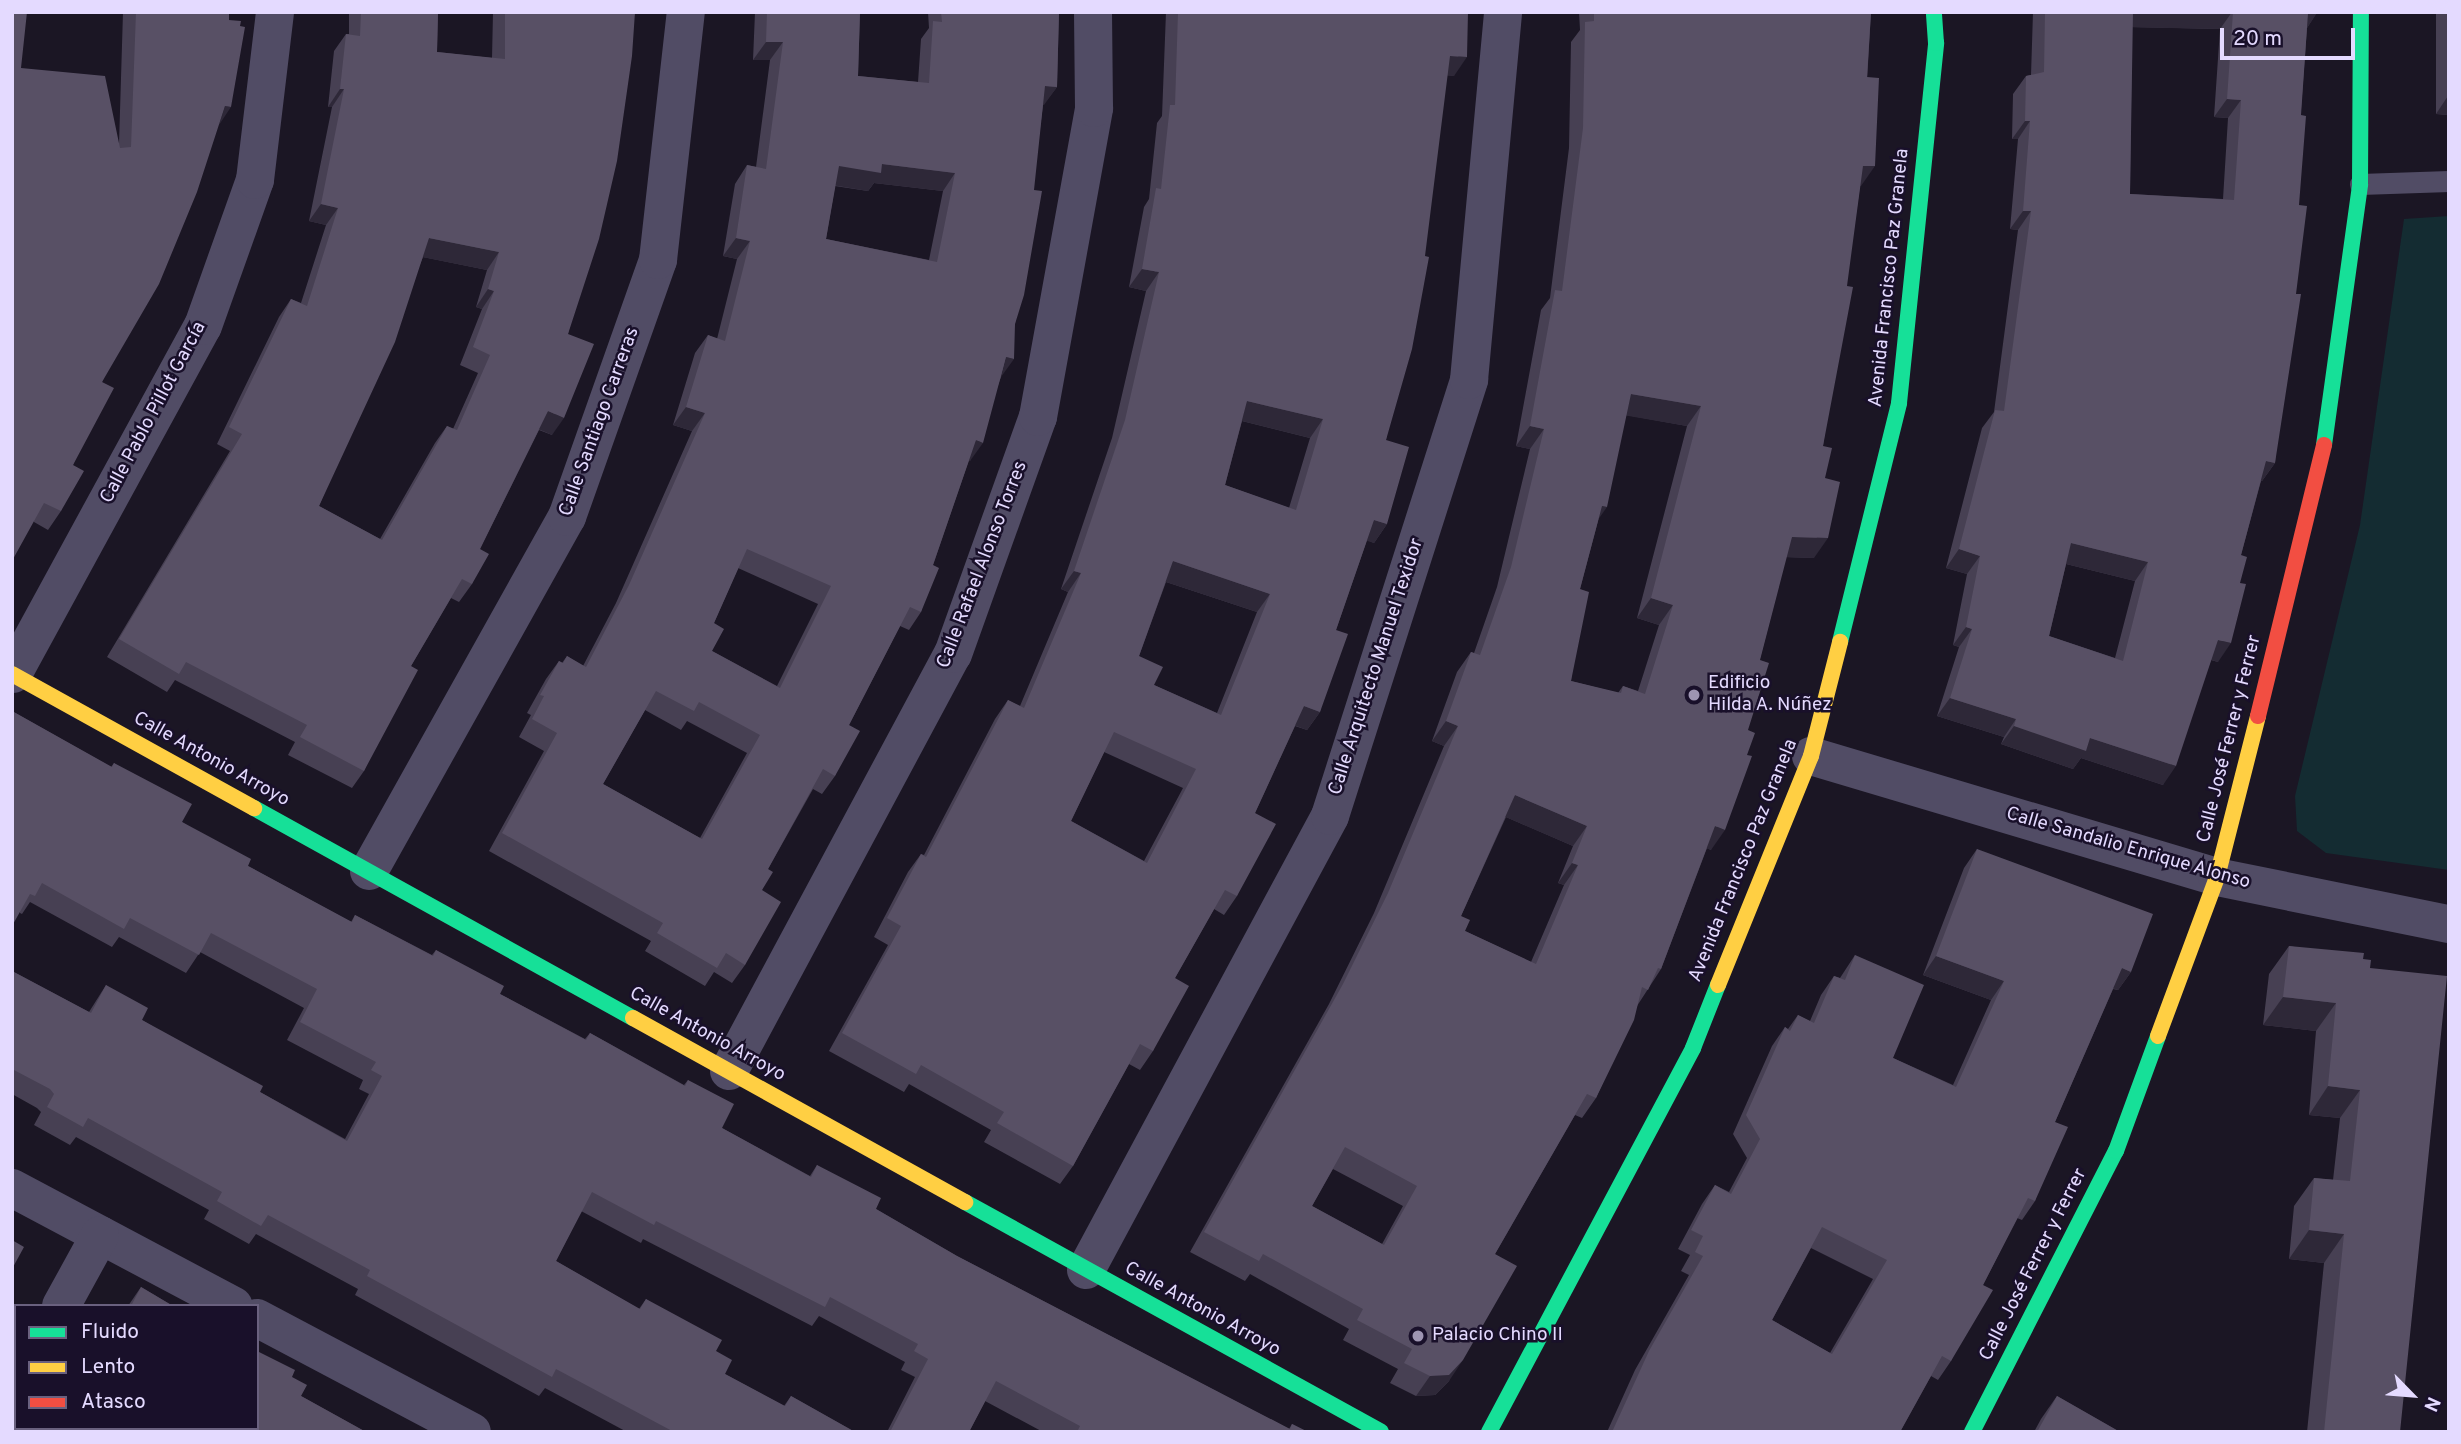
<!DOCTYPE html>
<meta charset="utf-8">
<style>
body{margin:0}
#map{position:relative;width:2461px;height:1444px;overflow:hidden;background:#1b1624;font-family:Overpass,sans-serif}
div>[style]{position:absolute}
.green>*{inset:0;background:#142c32}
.lane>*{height:21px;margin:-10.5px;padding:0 10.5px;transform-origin:10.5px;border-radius:10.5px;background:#514c65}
.street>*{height:38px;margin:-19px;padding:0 19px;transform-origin:19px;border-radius:19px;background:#514c65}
.fast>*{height:16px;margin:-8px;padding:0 8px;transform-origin:8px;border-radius:8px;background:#16e098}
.slow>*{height:16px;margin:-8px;padding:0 8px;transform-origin:8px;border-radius:8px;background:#ffcf43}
.jam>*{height:16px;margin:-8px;padding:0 8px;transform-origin:8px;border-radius:8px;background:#f24e42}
.wall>*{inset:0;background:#474053}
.shaded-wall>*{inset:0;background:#2e2838}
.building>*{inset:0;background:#585065}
.dots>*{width:19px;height:19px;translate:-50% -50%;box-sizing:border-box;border:4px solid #19102a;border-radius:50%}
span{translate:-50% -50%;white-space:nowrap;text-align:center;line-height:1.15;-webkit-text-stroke:5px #19102a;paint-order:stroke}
.street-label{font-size:19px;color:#e4daff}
.poi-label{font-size:19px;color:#e4daff}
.left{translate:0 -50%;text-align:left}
.frame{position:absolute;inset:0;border:14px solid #e4daff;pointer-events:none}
.legend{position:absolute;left:14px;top:1304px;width:245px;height:126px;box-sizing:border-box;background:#19102a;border:2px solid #6a617f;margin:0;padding:9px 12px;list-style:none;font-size:21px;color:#e4daff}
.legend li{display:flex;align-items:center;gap:14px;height:35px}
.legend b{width:35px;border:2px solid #6a617f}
.north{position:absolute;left:2377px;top:1360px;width:70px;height:70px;-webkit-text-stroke:5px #19102a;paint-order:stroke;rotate:115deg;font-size:19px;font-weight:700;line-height:28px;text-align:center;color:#e4daff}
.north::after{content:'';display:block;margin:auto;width:24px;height:32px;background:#e4daff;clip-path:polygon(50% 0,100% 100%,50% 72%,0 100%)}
.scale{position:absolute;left:2220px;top:28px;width:135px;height:32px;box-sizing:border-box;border:4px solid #e4daff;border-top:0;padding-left:9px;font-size:21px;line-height:24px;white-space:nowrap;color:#e4daff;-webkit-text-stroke:5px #19102a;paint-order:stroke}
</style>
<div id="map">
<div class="green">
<i style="clip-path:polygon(2449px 216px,2449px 870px,2326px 853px,2297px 831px,2295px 796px,2360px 525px,2404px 219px)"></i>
</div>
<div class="lane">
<i style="left:2360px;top:184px;width:89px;rotate:-1.9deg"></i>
</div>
<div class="street">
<i style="left:13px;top:674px;width:396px;rotate:-61.4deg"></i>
<i style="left:203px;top:326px;width:155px;rotate:-70.4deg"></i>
<i style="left:255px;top:180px;width:169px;rotate:-83.2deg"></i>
<i style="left:1811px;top:756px;width:424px;rotate:16.6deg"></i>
<i style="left:2217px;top:877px;width:237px;rotate:11.5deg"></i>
<i style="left:369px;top:871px;width:406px;rotate:-60.8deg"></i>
<i style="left:567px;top:517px;width:273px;rotate:-70.5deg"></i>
<i style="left:658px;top:260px;width:250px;rotate:-83.6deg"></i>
<i style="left:729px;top:1071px;width:473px;rotate:-61.8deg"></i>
<i style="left:953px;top:654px;width:252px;rotate:-70.3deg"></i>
<i style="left:1038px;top:417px;width:314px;rotate:-79.7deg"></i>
<i style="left:1094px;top:108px;width:96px;rotate:-90.6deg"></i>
<i style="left:12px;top:1188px;width:251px;rotate:28deg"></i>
<i style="left:1086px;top:1270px;width:515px;rotate:-61.74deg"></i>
<i style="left:1330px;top:816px;width:458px;rotate:-72.3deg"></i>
<i style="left:1469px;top:380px;width:370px;rotate:-84.7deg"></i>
<i style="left:61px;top:1306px;width:81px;rotate:-61.2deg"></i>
<i style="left:257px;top:1318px;width:243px;rotate:27.9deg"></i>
<i style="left:12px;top:1396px;width:8px;rotate:-60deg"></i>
</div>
<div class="fast">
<i style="left:2324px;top:445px;width:263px;rotate:-82.1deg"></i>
<i style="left:2360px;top:184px;width:172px;rotate:-89.7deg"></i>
<i style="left:1840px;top:642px;width:246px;rotate:-76.1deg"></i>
<i style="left:1899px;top:403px;width:362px;rotate:-84.1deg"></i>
<i style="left:1936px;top:43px;width:31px;rotate:-94deg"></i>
<i style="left:254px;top:808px;width:433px;rotate:29deg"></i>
<i style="left:965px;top:1202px;width:475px;rotate:28.9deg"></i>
<i style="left:1489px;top:1432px;width:435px;rotate:-62deg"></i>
<i style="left:1693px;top:1048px;width:68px;rotate:-68.4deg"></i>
<i style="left:1972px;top:1432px;width:316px;rotate:-62.9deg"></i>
<i style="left:2116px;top:1151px;width:122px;rotate:-69.9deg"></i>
</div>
<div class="slow">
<i style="left:12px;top:674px;width:277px;rotate:29deg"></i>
<i style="left:1718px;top:985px;width:247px;rotate:-67.9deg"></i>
<i style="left:1811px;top:756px;width:118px;rotate:-75.7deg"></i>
<i style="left:633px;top:1018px;width:380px;rotate:29deg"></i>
<i style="left:2158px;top:1036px;width:170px;rotate:-69.6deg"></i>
<i style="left:2217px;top:877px;width:166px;rotate:-75.7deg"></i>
</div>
<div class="jam">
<i style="left:2258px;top:716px;width:279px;rotate:-76.3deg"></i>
</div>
<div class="wall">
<i style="clip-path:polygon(123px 12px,229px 12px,218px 125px,102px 382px,73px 465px,61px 511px,48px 530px,34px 522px,21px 68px,119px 144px)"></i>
<i style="clip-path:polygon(evenodd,349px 12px,438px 12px,437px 52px,492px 58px,493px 12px,635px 12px,568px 334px,552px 435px,539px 430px,480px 549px,472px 584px,459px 602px,451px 598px,411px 666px,364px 771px,352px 788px,288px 755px,295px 742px,175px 680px,167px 692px,107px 657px,230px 451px,217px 444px,279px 317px,291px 299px,301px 303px,326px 225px,309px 221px,332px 107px,328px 107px,334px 51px,346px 34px,349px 34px,349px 12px,423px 257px,487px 270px,476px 307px,482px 309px,460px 365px,478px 373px,453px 429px,447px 426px,435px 443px,380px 539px,319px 506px,423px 257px)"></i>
<i style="clip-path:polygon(evenodd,755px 12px,860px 12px,858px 76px,918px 82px,921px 39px,929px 28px,928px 12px,1059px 12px,1057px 87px,1043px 105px,1015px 324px,1001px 377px,970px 461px,969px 460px,933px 565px,921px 612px,909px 630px,900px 626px,849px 725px,835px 776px,822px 794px,813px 789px,768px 869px,762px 890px,745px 965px,732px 983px,714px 972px,705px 986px,645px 951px,651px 941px,489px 851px,544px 751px,519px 737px,531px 715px,527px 713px,546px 679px,559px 661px,562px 663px,567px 656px,583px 666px,616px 603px,692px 431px,673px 425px,695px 353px,708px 335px,717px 339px,737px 259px,723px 256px,735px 184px,747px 165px,756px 167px,770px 60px,753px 60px,755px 12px,874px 183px,943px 191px,929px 260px,826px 239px,835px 186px,868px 191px,874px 183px,755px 12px,738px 568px,818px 604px,777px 686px,712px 651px,714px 623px,738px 568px,755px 12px,645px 710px,681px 730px,687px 721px,747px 753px,700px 838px,603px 784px,645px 710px)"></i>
<i style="clip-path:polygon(evenodd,1166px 12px,1468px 12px,1454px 76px,1447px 75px,1386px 440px,1387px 524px,1374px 543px,1367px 540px,1336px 630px,1320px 712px,1307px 730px,1295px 726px,1255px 813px,1237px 896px,1224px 915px,1214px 909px,1175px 978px,1153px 1051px,1140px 1070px,1129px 1064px,1073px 1166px,1060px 1184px,984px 1142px,991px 1130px,909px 1084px,904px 1092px,829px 1051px,888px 945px,874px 937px,908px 872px,921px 854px,924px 855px,995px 719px,1008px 700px,1020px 706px,1068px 592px,1061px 589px,1112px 438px,1146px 291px,1129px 287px,1144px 207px,1149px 199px,1157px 123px,1162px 116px,1166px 12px,1242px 421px,1310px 438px,1289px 508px,1225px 485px,1242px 421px,1166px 12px,1166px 582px,1257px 612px,1217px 713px,1154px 685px,1139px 656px,1166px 582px,1166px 12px,1104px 752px,1183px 788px,1144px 861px,1071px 821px,1104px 752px)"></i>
<i style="clip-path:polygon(evenodd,1579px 12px,1871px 12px,1861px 186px,1860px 186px,1823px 446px,1825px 478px,1814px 558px,1786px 557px,1711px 850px,1707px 848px,1661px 969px,1637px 1006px,1596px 1098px,1582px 1118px,1575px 1115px,1495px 1254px,1449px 1381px,1435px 1395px,1416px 1396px,1390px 1383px,1398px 1369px,1343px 1340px,1349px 1329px,1250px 1274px,1245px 1281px,1190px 1252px,1329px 1004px,1374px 913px,1444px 746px,1432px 741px,1457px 672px,1471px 652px,1474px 653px,1497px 587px,1530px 449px,1516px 446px,1541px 310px,1550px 298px,1569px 148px,1571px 42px,1580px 30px,1579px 12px,1626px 415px,1687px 426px,1637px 618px,1659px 625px,1638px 691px,1623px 686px,1618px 693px,1571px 681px,1580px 589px,1626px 415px,1579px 12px,1506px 817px,1573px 846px,1558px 883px,1564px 885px,1531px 962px,1465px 931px,1461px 916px,1506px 817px,1579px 12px,1333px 1169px,1403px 1206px,1382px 1244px,1312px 1206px,1333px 1169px)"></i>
<i style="clip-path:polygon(evenodd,2033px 12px,2317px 12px,2307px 28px,2275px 463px,2262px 481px,2261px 481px,2241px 555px,2218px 662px,2211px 660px,2163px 785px,2081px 758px,2073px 769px,2001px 744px,2004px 737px,1937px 716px,1959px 647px,1953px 645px,1967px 574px,1946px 568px,1982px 428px,1994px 412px,2018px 230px,2010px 229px,2018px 139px,2012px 139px,2013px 94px,2026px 76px,2031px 75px,2033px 12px,2132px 27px,2220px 29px,2214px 117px,2228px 118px,2223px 199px,2130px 194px,2132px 27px,2033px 12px,2066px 564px,2135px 581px,2115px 658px,2049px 636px,2066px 564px)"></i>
<i style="clip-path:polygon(2436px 12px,2449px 12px,2449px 115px,2436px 114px)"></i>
<i style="clip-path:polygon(12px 711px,111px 767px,114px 763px,182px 822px,248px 866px,351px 922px,355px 915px,432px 955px,436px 950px,500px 994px,585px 1039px,590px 1033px,684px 1085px,688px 1080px,722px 1128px,810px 1176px,817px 1165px,876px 1209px,957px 1256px,1289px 1429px,1292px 1424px,1308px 1432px,1043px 1432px,985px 1401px,969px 1432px,887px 1432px,915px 1377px,901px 1370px,905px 1362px,819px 1316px,812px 1326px,643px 1239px,641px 1243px,581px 1211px,556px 1261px,639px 1309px,646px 1299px,716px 1351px,725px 1374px,784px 1406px,791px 1396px,855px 1432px,627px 1432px,545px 1388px,539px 1396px,355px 1295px,358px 1289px,256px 1234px,249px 1244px,204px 1219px,209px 1210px,76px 1137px,70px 1145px,34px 1125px,41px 1112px,37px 1108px,12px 1094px,12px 971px,89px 1012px,106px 985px,142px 1020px,260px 1092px,345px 1139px,369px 1094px,359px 1089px,363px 1080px,287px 1040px,304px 1008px,200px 952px,186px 973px,119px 937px,112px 947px,30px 902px,22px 914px,20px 913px)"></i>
<i style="clip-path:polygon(evenodd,1977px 849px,2131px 972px,2118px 990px,2113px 989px,2055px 1122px,2035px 1201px,2022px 1220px,2017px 1218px,1983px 1285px,1951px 1361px,1938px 1380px,1931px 1376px,1900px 1432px,1607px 1432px,1635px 1370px,1689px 1275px,1681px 1271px,1690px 1255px,1678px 1249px,1702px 1204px,1715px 1185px,1729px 1192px,1747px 1158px,1733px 1134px,1772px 1046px,1785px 1027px,1788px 1029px,1798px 1015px,1810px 1021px,1821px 995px,1834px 976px,1840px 978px,1855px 955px,1893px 1058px,1953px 1085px,1991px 1000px,1923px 975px,1964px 868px,1977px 849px,1811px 1248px,1873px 1279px,1830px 1353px,1772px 1320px,1811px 1248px)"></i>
<i style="clip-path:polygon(2289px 946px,2363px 959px,2370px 968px,2400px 1432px,2307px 1432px,2324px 1263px,2289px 1259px,2294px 1206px,2314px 1178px,2333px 1180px,2340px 1118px,2309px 1115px,2316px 1031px,2263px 1025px,2269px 974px)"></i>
<i style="clip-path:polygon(141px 1287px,173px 1306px,128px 1306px)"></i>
<i style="clip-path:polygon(292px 1377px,301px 1396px,366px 1432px,59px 1432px,61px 1428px,257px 1428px)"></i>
<i style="clip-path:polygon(2057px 1396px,2120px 1432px,2034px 1432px,2041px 1419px)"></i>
</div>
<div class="shaded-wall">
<i style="clip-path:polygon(2130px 12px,2232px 12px,2220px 29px,2120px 27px)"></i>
<i style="clip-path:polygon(2308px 13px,2317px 13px,2305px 31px)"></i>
<i style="clip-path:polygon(766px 42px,783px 42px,770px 60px,753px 60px)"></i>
<i style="clip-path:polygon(1450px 56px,1467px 57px,1454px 76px,1437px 75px)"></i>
<i style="clip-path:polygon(1045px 86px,1057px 87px,1044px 105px,1033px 104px)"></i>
<i style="clip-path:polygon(340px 89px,344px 89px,332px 107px,328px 107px)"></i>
<i style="clip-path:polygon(2448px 96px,2449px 115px,2436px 114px)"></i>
<i style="clip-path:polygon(2227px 99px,2241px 100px,2228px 118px,2214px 117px)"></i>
<i style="clip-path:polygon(225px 106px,231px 107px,219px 125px)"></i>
<i style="clip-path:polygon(2025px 121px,2030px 121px,2018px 139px,2012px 139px)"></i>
<i style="clip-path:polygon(882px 164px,955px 173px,943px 191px,874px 183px,868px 191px,826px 184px,839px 166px)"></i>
<i style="clip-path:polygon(1863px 166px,1875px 166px,1861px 186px,1849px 186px)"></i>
<i style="clip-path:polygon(321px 204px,338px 208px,326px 225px,309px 221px)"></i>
<i style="clip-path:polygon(2023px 211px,2031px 211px,2018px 230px,2010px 229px)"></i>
<i style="clip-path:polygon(429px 238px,499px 252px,487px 270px,417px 256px)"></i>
<i style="clip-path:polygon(736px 238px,750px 241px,737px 259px,723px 256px)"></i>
<i style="clip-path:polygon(1142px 269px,1159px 272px,1146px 291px,1129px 287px)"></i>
<i style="clip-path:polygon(488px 289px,494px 291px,482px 309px,476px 307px)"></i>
<i style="clip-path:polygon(1006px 357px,1014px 359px,1001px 377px)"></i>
<i style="clip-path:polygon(1631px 394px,1701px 406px,1687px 426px,1617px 414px)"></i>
<i style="clip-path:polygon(1247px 401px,1323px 419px,1310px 438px,1234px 419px)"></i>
<i style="clip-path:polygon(686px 407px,705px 413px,692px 431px,673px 425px)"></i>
<i style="clip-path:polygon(548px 411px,564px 418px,552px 435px,536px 428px)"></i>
<i style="clip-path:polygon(1530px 426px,1544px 429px,1530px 449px,1516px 446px)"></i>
<i style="clip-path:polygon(976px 440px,983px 443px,970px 461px,963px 458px)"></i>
<i style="clip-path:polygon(2266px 461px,2275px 463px,2262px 481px,2253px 479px)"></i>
<i style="clip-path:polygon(1602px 506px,1607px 507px,1593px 527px)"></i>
<i style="clip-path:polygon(1374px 520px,1387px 524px,1374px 543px,1361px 539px)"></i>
<i style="clip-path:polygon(1792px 537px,1828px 538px,1814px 558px,1778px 557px)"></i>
<i style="clip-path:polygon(2071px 543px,2148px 562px,2135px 581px,2058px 562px)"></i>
<i style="clip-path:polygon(1959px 549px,1980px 556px,1967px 574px,1946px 568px)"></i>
<i style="clip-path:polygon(1173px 561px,1270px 594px,1257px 612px,1160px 580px)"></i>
<i style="clip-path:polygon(1074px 571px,1081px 573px,1068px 592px,1061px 589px)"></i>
<i style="clip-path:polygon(1651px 598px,1673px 605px,1659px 625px,1637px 618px)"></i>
<i style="clip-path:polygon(1966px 627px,1972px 629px,1959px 647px,1953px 645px)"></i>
<i style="clip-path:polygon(2218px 640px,2231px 643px,2218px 662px,2205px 658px)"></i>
<i style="clip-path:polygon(1950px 698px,2016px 719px,2004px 737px,1937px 716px)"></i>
<i style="clip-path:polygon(1304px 706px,1320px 712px,1307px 730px,1291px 724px)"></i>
<i style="clip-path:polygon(1446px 721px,1458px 726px,1444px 746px,1432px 741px)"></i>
<i style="clip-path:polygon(2014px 726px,2090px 738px,2176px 766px,2163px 785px,2081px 758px,2073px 769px,2001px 744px)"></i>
<i style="clip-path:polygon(1515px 795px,1587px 826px,1573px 846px,1501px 815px)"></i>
<i style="clip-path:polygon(1715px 826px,1725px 830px,1711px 850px,1701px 846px)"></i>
<i style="clip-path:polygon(1572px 863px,1578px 865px,1564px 885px,1558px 883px)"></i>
<i style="clip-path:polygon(1936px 956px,2004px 981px,1991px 1000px,1923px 975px)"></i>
<i style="clip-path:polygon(2122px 968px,2131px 972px,2118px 990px,2109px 987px)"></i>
<i style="clip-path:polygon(2283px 997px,2336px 1003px,2316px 1031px,2263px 1025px)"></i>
<i style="clip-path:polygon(2328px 1086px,2360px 1090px,2340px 1118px,2309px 1115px)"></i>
<i style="clip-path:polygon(2309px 1230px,2344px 1234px,2324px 1263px,2289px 1259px)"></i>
<i style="clip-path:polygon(1463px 1360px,1449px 1381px,1435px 1395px,1416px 1396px,1430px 1376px)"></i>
</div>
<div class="building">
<i style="clip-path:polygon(12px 12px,27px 12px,21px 68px,105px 76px,120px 148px,131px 147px,136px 12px,229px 12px,229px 20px,241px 21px,240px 26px,245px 27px,231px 107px,225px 106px,197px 192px,159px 284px,102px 382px,114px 388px,73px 465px,84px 471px,61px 511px,44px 503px,12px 561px)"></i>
<i style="clip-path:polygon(evenodd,361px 12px,438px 12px,437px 52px,505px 59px,505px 12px,635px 12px,632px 56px,617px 161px,599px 239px,568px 334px,594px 344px,564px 418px,548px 411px,480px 549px,489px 554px,472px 584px,462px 579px,411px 666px,418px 670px,364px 771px,300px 737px,307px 725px,186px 662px,179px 674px,119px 639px,242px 434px,229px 427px,291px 299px,307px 306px,338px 208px,321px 204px,344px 89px,340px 89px,346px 34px,360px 36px,361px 12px,429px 238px,499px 252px,488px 289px,494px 291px,473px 347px,490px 355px,457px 430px,447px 426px,382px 540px,319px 506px,395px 342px,429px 238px)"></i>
<i style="clip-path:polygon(evenodd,767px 12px,860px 12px,858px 76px,929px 83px,933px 21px,942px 22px,941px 12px,1059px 12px,1057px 87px,1045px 86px,1034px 190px,1042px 191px,1024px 295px,1015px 324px,1014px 359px,1006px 357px,983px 443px,976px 440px,933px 565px,939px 568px,921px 612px,910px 607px,849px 725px,860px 731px,835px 776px,823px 769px,768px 869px,773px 872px,762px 890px,781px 902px,745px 965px,726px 953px,717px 968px,657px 933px,663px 923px,502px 833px,557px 733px,532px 719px,544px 696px,540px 695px,559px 661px,563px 663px,567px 656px,586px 667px,629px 585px,705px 413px,686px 407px,708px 335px,725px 341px,750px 241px,736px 238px,747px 165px,766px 169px,783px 42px,766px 42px,767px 12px,882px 164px,955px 173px,937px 262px,826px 239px,839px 166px,881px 173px,882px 164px,767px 12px,747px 549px,831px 586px,780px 688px,712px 651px,724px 629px,714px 623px,747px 549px,767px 12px,656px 691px,694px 711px,699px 702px,760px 735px,702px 839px,603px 784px,656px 691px)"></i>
<i style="clip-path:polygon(evenodd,1178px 12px,1468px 12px,1467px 57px,1450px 56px,1425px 256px,1429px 257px,1412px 349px,1386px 440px,1409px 447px,1387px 524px,1374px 520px,1336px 630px,1348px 634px,1320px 712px,1304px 706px,1255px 813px,1276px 824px,1237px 896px,1225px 890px,1175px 978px,1189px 986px,1153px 1051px,1140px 1044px,1073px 1166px,997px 1123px,1004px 1112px,921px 1065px,916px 1074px,842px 1033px,901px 926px,887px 918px,921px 854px,926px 857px,1008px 700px,1024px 708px,1081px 573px,1074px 571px,1125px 420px,1159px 272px,1142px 269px,1156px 188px,1161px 189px,1170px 105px,1175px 105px,1178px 12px,1247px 401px,1323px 419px,1296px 510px,1225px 485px,1247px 401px,1178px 12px,1173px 561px,1270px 594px,1221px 715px,1154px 685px,1163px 667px,1139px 656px,1173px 561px,1178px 12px,1114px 732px,1196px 769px,1147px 863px,1071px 821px,1114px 732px)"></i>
<i style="clip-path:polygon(evenodd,1594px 12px,1871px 12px,1867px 77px,1879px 78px,1875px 166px,1863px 166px,1847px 286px,1853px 287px,1823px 446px,1832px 448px,1825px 478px,1840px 482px,1828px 538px,1792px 537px,1760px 660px,1769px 663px,1748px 730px,1755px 733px,1747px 755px,1752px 756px,1725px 830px,1715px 826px,1661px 969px,1658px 968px,1648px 990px,1642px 987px,1634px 1020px,1596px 1098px,1587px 1094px,1495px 1254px,1517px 1266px,1463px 1360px,1449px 1375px,1430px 1376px,1404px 1363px,1412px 1349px,1357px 1320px,1363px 1309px,1263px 1254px,1259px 1261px,1204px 1232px,1343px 984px,1388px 893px,1458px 726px,1446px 721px,1471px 652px,1480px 655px,1511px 567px,1544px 429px,1530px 426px,1555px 290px,1562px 291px,1583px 128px,1585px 22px,1594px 21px,1594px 12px,1631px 394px,1701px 406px,1651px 598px,1673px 605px,1645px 694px,1623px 686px,1621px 693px,1571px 681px,1589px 592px,1580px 589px,1602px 506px,1607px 507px,1631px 394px,1594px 12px,1515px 795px,1587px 826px,1572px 863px,1578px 865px,1536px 964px,1465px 931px,1470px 920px,1461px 916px,1515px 795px,1594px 12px,1345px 1147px,1417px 1186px,1384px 1245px,1312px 1206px,1345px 1147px)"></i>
<i style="clip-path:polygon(evenodd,2045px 12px,2133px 12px,2130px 194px,2234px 200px,2241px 100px,2227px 99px,2233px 12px,2317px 12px,2317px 13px,2308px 13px,2301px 115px,2306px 116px,2299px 205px,2307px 206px,2296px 294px,2301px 294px,2275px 463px,2266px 461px,2241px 555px,2247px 557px,2240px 583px,2246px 584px,2231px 643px,2218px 640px,2176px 766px,2090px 738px,2086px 751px,2014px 726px,2016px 719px,1950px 698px,1972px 629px,1966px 627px,1980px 556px,1959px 549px,1995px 410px,2004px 411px,2031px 211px,2023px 211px,2030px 121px,2025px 121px,2026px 76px,2044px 72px,2045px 12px,2071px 543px,2148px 562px,2123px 661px,2049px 636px,2071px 543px)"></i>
<i style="clip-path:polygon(2449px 17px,2449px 96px,2448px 96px)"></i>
<i style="clip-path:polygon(12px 711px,112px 767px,114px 763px,192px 804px,182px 822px,251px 859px,248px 866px,352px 922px,355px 915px,433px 956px,436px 950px,504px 986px,500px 994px,586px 1040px,590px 1033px,685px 1086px,688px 1080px,734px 1104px,722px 1128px,811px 1177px,817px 1165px,881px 1198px,876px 1209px,957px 1256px,1290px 1429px,1292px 1424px,1308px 1432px,1077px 1432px,1080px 1426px,996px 1381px,969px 1432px,890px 1432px,928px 1359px,914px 1351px,918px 1344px,830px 1297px,825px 1307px,656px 1221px,654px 1225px,592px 1192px,556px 1261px,640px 1309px,646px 1299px,722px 1340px,716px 1351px,732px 1360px,725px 1374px,785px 1406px,791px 1396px,855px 1432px,674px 1432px,556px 1369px,552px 1377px,367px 1276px,370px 1270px,268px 1215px,261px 1226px,217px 1201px,222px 1192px,88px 1118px,83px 1127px,47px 1107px,54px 1094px,50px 1089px,12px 1069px,12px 971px,91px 1013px,106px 985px,148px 1008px,142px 1020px,263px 1086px,260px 1092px,347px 1141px,382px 1076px,371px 1070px,376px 1062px,300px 1022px,317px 989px,211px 933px,199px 955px,130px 918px,124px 929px,42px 883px,35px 896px,30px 894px,12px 926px)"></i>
<i style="clip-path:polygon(evenodd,1977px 849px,2153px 914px,2131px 972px,2122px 968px,2055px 1122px,2068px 1127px,2035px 1201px,2028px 1198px,1983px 1285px,1993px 1290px,1951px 1361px,1942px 1356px,1900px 1432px,1612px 1432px,1649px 1351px,1703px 1256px,1695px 1252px,1703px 1236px,1691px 1230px,1715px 1185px,1731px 1194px,1760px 1139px,1746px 1115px,1785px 1027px,1790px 1031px,1798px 1015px,1814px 1023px,1834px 976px,1845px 980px,1855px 955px,1924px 985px,1893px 1058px,1956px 1087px,2004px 981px,1936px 956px,1977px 849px,1822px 1227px,1887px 1260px,1832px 1354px,1772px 1320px,1822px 1227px)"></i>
<i style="clip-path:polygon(2289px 946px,2364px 953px,2363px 959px,2371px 960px,2370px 968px,2447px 976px,2400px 1432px,2324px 1432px,2344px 1234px,2309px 1230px,2314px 1178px,2350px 1181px,2360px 1090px,2328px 1086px,2336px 1003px,2283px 997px)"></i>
<i style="clip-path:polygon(12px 1240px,24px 1247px,12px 1269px)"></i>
<i style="clip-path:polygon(141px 1287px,173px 1306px,131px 1306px)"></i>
<i style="clip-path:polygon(259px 1352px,295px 1370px,292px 1377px,307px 1385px,301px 1396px,366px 1432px,73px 1432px,75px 1428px,257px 1428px,257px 1354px)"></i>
<i style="clip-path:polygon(2057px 1396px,2120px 1432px,2037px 1432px)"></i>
</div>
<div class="dots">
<i style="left:1694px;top:695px;background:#9e95b2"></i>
<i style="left:1418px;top:1336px;background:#9e95b2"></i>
</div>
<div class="street-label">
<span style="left:1890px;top:278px;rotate:-84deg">Avenida Francisco Paz Granela</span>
<span style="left:154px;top:413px;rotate:-62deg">Calle Pablo Pillot García</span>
<span style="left:600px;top:422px;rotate:-70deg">Calle Santiago Carreras</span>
<span style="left:983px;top:565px;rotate:-69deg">Calle Rafael Alonso Torres</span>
<span style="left:1377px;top:667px;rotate:-72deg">Calle Arquitecto Manuel Texidor</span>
<span style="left:2230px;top:739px;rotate:-76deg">Calle José Ferrer y Ferrer</span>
<span style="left:211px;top:760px;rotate:29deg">Calle Antonio Arroyo</span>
<span style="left:2128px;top:849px;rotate:16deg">Calle Sandalio Enrique Alonso</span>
<span style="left:1744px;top:861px;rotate:-68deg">Avenida Francisco Paz Granela</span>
<span style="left:707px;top:1035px;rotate:29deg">Calle Antonio Arroyo</span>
<span style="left:2034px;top:1265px;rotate:-63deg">Calle José Ferrer y Ferrer</span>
<span style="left:1202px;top:1310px;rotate:29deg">Calle Antonio Arroyo</span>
</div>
<div class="poi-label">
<span class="left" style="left:1708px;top:695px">Edificio<br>Hilda A. Núñez</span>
<span class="left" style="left:1432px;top:1336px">Palacio Chino II</span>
</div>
<div class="frame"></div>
<ul class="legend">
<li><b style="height:9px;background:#16e098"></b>Fluido</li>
<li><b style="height:9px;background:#ffcf43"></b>Lento</li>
<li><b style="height:9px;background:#f24e42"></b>Atasco</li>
</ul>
<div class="north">N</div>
<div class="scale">20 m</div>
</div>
